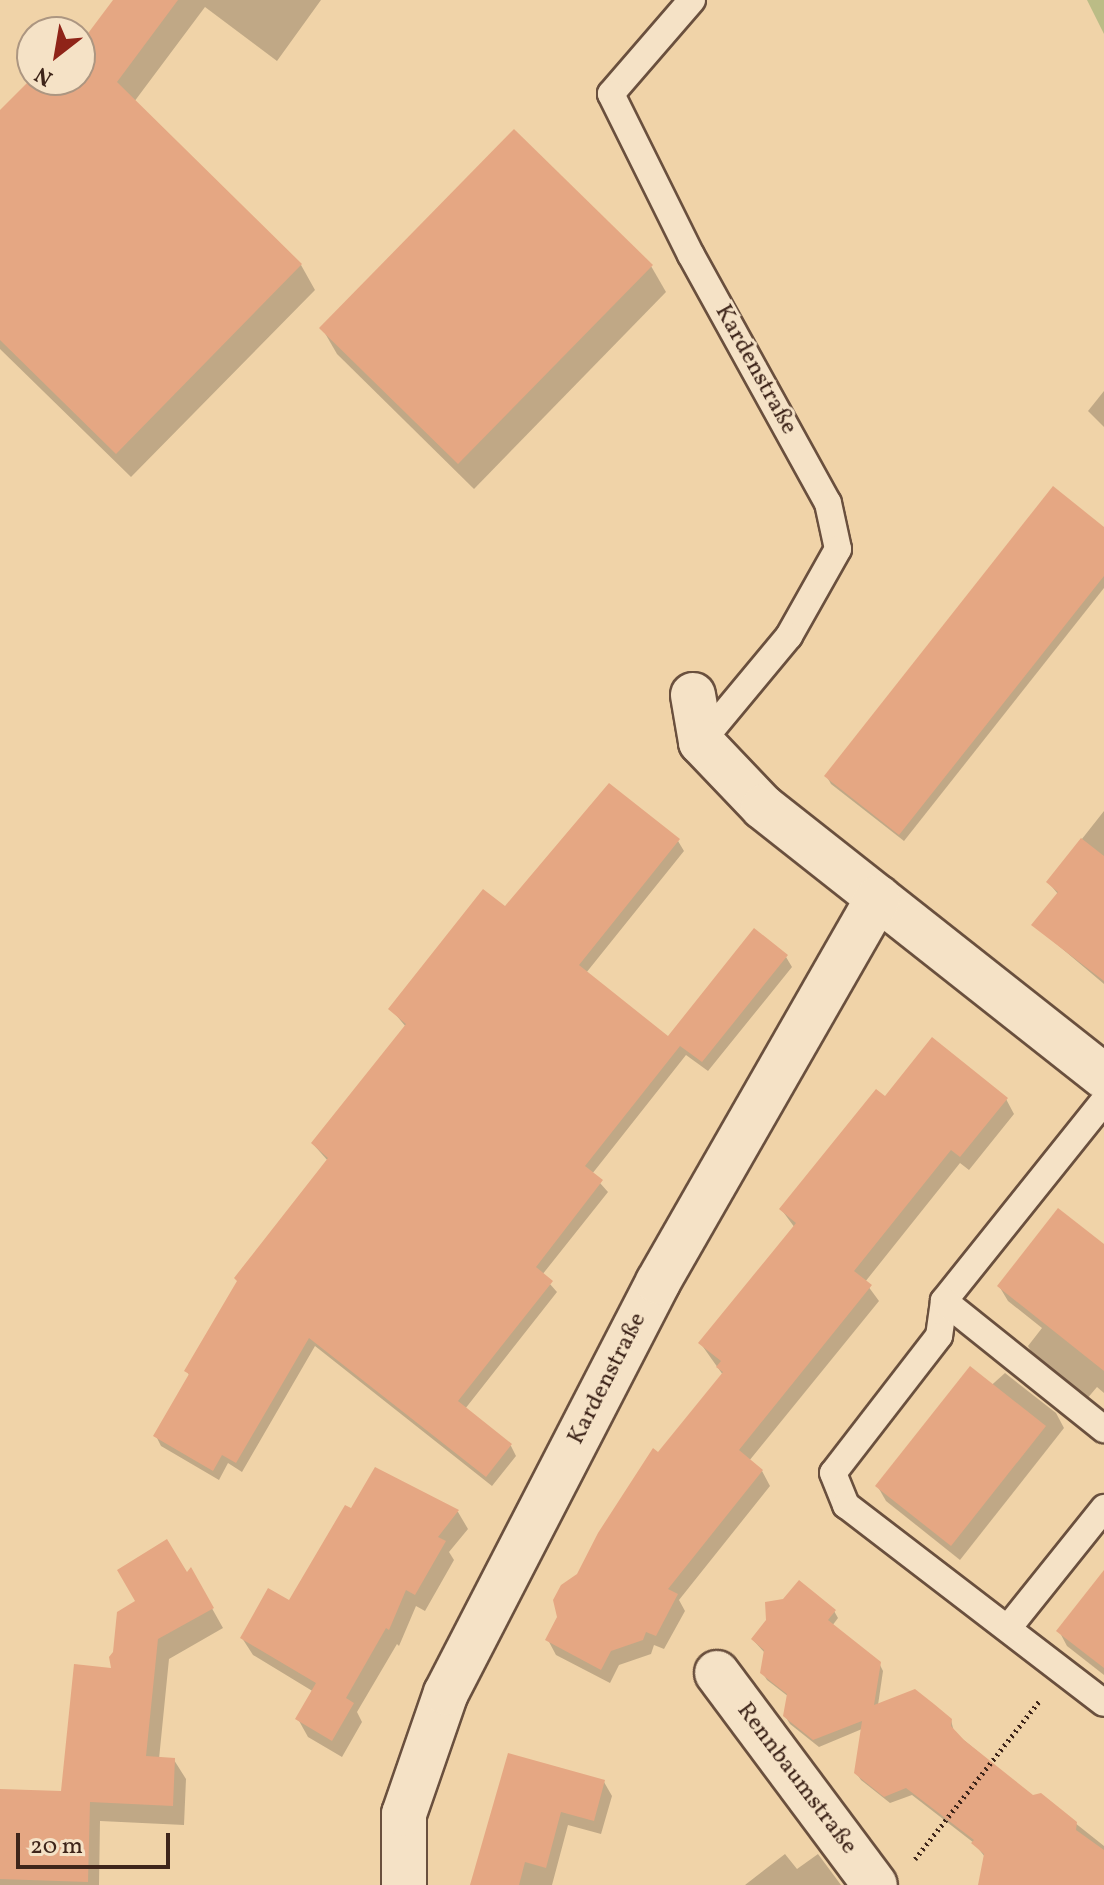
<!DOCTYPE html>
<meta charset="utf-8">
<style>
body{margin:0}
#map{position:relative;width:1104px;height:1885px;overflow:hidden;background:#f0d3a8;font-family:Vollkorn,serif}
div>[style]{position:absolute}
.green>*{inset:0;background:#bbbc86}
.shadow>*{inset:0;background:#0003}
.building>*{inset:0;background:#e5a783}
.path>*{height:5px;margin-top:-2.5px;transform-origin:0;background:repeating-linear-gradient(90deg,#3e251a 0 2px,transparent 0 6px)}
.roads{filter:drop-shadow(2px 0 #6a503e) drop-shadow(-2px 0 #6a503e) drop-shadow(0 2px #6a503e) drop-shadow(0 -2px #6a503e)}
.lane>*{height:26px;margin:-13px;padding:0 13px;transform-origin:13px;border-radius:13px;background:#f5e2c6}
.street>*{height:44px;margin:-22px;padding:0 22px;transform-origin:22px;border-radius:22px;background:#f5e2c6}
span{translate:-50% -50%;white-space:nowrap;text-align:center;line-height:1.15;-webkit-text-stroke:6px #f5e2c6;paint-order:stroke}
.street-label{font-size:24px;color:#3e251a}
.north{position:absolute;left:16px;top:16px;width:80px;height:80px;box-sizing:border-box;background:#f5e2c6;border:2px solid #ac9681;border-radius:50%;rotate:211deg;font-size:22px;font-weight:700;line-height:32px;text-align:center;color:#3e251a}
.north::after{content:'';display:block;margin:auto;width:28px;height:36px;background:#8f2418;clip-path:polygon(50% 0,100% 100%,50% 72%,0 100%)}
.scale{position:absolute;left:16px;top:1833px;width:154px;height:36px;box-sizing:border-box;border:4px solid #3e251a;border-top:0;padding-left:10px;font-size:24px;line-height:28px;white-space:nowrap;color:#3e251a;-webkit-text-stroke:6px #f5e2c6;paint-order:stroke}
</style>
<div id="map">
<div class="green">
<i style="clip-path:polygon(1087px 0,1104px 0,1104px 34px)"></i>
</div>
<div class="shadow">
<i style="clip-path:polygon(116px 0,321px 0,277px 61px,205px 7px,134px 102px,301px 265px,315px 290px,131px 477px,0 349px,0 113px,80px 80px,80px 47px)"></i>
<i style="clip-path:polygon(651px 266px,666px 292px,474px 489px,337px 354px,322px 328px)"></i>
<i style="clip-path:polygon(1104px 391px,1104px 427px,1088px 411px)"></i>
<i style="clip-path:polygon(1104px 530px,1104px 588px,904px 841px,831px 784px,827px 777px)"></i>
<i style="clip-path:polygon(1104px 811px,1104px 984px,1034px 925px,1058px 894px,1048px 882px)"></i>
<i style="clip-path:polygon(678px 841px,684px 851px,586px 973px,668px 1039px,786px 957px,792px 967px,708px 1071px,686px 1055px,592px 1174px,608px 1192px,542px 1275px,557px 1292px,465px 1409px,511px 1446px,516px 1456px,492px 1486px,315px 1346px,242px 1472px,228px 1463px,219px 1480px,161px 1446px,156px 1436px,190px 1377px,187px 1371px,328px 1161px,313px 1144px,406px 1027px,391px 1009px,506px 909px)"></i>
<i style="clip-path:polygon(885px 1099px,1006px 1099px,1014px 1114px,969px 1170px,960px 1163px,865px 1282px,879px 1301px,749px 1461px,762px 1471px,770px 1486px,679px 1600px,685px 1611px,664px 1649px,654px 1645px,651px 1654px,619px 1665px,610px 1683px,556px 1655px,548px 1640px,579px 1575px,658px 1455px,723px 1375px,701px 1344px,795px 1228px,781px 1209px)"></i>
<i style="clip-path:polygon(1104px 1247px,1104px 1393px,1097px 1387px,1086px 1400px,1036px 1360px,1028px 1346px,1042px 1328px,1008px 1301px,999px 1286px)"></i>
<i style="clip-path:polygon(1005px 1373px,1056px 1413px,1064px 1428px,960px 1560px,886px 1501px,878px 1487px)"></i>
<i style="clip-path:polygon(352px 1511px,458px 1512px,468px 1529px,449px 1552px,454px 1560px,425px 1611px,416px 1606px,399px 1646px,397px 1644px,357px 1712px,362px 1722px,342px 1757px,308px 1737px,298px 1719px,314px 1692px,253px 1655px,242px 1638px,290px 1603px)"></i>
<i style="clip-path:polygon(191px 1571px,223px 1628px,169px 1659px,159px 1759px,174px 1760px,186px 1779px,184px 1825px,100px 1821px,99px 1885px,0 1885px,0 1791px,63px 1793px,114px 1670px)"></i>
<i style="clip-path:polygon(1104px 1574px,1104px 1675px,1067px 1646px,1059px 1631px)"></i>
<i style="clip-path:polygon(834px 1611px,838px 1618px,832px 1626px,879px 1663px,883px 1671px,878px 1705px,951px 1720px,954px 1732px,1033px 1797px,1040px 1795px,1104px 1846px,1104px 1885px,988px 1885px,985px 1857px,974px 1843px,912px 1795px,890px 1803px,861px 1780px,856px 1773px,862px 1729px,819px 1747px,790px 1724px,785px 1716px,789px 1697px,767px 1680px,762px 1672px,765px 1653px,753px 1640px)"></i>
<i style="clip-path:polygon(509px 1755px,604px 1782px,612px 1796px,601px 1834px,568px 1825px,552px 1885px,472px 1885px)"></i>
<i style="clip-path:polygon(785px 1854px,797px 1869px,818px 1854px,841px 1885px,745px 1885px)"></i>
</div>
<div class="building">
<i style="clip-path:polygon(113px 0,178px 0,117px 82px,302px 264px,116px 454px,0 340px,0 110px,32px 78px,80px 80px,80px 44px)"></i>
<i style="clip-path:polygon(514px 129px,653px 265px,458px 464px,319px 328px)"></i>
<i style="clip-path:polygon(1053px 486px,1104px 527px,1104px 576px,899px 835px,824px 776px)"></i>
<i style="clip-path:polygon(609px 783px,680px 839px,579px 965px,668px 1036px,754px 928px,788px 955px,702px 1062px,680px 1046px,585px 1166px,603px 1180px,536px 1267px,553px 1281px,458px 1401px,512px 1444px,486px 1477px,309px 1338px,236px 1463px,222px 1455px,213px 1471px,153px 1436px,189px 1374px,184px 1371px,237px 1281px,234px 1278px,328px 1158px,311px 1143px,406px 1024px,388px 1009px,483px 889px,505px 906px)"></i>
<i style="clip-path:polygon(1081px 838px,1104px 856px,1104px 981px,1031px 925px,1058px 892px,1046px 882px)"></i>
<i style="clip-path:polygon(932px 1037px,1008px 1098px,960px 1157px,951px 1150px,854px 1271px,872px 1285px,739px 1450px,763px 1470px,668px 1589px,678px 1594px,656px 1636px,646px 1632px,643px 1640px,611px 1651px,601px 1670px,545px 1640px,557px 1617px,553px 1600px,561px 1585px,577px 1574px,598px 1533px,653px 1448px,658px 1452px,723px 1372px,716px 1367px,721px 1361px,698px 1343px,796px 1223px,779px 1209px,876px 1089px,885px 1096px)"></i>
<i style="clip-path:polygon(1058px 1208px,1104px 1244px,1104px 1371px,997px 1286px)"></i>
<i style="clip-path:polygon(970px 1366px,1046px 1426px,951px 1546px,875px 1486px)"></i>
<i style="clip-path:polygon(375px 1467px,459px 1510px,438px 1537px,446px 1541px,415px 1595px,406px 1590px,389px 1630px,386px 1628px,346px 1698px,354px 1703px,332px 1741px,295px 1719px,316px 1683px,240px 1638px,268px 1588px,289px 1600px,345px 1505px,351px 1508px)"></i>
<i style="clip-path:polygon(167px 1539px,187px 1572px,191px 1567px,214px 1608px,158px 1639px,146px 1756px,175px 1758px,173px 1806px,90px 1802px,88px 1882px,0 1879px,0 1789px,61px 1791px,74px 1664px,111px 1668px,109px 1657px,113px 1652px,117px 1612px,135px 1601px,117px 1570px)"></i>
<i style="clip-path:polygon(1104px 1570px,1104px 1668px,1056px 1631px)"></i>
<i style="clip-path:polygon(799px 1580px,836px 1610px,828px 1620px,881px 1662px,874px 1705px,915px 1689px,934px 1704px,952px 1719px,951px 1726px,964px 1740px,1033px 1795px,1041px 1793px,1077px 1822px,1076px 1830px,1104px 1850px,1104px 1885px,978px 1885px,984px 1854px,971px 1843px,974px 1840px,906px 1788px,884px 1797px,854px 1773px,862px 1721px,813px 1740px,783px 1716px,787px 1694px,760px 1673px,764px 1650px,751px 1639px,766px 1620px,765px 1602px,783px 1599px)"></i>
<i style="clip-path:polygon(508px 1753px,605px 1780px,594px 1821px,561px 1812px,546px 1868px,525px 1862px,519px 1885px,470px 1885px)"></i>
</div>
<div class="path">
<i style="left:915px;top:1859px;width:202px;rotate:-51.8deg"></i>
</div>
<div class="roads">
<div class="lane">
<i style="left:692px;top:0;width:124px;rotate:130.8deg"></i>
<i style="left:611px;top:94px;width:180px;rotate:63.6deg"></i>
<i style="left:691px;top:255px;width:283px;rotate:61.1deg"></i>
<i style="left:828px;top:503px;width:47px;rotate:77.7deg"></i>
<i style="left:838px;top:549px;width:100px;rotate:119.4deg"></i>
<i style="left:789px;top:636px;width:138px;rotate:129.7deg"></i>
<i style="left:1104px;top:1101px;width:256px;rotate:128.7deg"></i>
<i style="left:944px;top:1301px;width:35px;rotate:98deg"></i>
<i style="left:939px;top:1336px;width:173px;rotate:127.7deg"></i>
<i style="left:833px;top:1473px;width:35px;rotate:68deg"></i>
<i style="left:846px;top:1505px;width:325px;rotate:37.5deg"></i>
<i style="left:944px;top:1301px;width:205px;rotate:38.7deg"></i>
<i style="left:1008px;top:1628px;width:154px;rotate:-51.3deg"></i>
</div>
<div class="street">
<i style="left:693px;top:695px;width:48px;rotate:80.3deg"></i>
<i style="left:701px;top:742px;width:90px;rotate:46.4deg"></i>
<i style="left:763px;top:807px;width:434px;rotate:38.3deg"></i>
<i style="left:717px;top:1673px;width:264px;rotate:53.3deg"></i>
<i style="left:404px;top:1885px;width:71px;rotate:-90deg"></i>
<i style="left:404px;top:1814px;width:128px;rotate:-70.9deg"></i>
<i style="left:446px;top:1693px;width:462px;rotate:-62.7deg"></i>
<i style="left:658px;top:1282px;width:443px;rotate:-60.2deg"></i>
</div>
</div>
<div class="street-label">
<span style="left:755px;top:370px;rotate:61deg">Kardenstraße</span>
<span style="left:608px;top:1379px;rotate:-63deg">Kardenstraße</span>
<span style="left:796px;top:1779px;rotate:53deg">Rennbaumstraße</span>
</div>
<div class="north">N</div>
<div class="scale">20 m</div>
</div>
